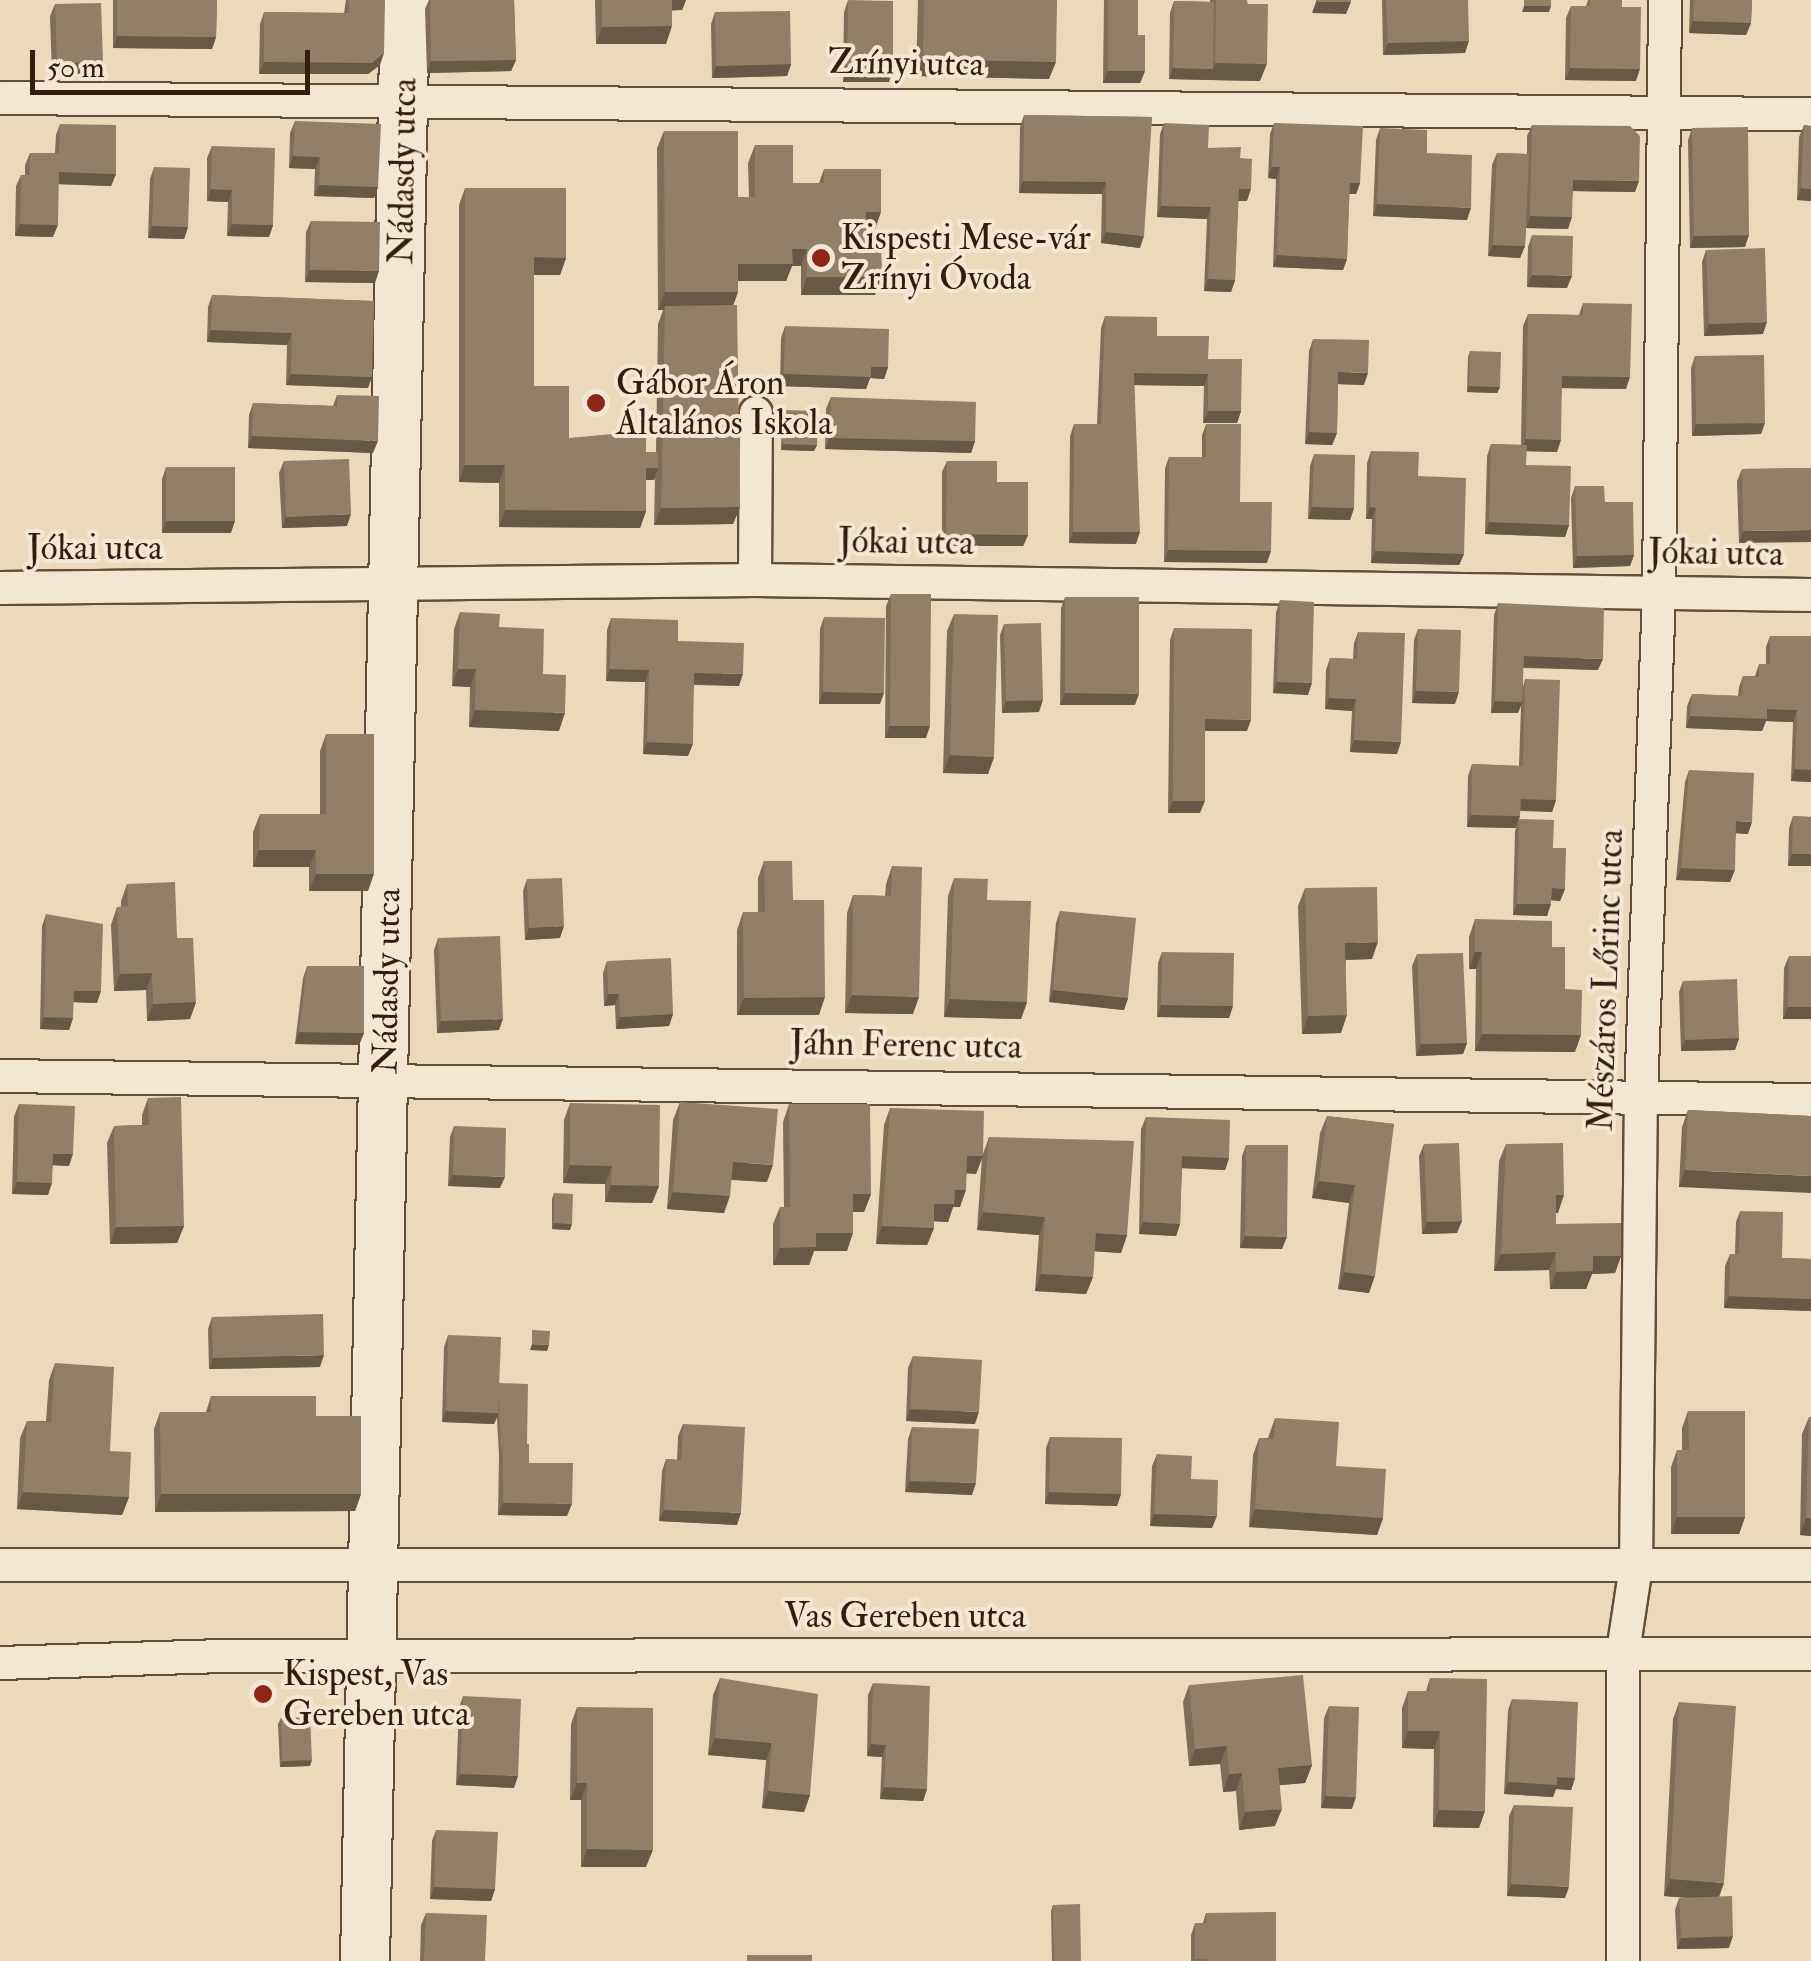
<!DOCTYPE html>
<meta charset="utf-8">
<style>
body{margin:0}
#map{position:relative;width:1811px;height:1961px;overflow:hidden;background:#eadab9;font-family:"IM FELL Double Pica",serif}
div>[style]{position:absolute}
.roads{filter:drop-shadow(2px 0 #614d38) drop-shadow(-2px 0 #614d38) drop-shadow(0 2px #614d38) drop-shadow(0 -2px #614d38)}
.street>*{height:32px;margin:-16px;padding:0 16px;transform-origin:16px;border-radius:16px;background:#f1e7d2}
.secondary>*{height:48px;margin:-24px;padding:0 24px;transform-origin:24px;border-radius:24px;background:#f1e7d2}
.wall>*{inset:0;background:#7e6e58}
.shaded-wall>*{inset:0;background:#665a47}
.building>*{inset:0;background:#928066}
.dots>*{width:28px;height:28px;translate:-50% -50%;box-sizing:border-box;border:5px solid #f1e7d2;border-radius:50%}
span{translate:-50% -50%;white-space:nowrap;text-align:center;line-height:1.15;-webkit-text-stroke:8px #f1e7d2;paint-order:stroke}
.street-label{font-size:35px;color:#331e0d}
.poi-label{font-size:35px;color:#331e0d}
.left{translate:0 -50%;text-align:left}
.scale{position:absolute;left:30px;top:50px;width:280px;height:45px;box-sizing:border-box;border:5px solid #331e0d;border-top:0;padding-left:12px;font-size:30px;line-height:35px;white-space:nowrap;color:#331e0d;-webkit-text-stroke:8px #f1e7d2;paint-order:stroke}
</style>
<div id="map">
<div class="roads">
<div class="street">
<i style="left:0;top:98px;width:1811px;rotate:0.51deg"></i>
<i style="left:755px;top:580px;width:167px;rotate:-89.7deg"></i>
<i style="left:0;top:588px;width:755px;rotate:-0.61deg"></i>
<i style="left:755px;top:580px;width:1056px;rotate:0.81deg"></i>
<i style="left:0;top:1076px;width:1811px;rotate:0.76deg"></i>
<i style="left:0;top:1565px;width:1811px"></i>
<i style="left:0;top:1663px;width:229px;rotate:-1.8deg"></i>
<i style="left:229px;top:1656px;width:1582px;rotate:-0.07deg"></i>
<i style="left:1623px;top:1961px;width:309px;rotate:-90deg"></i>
<i style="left:1623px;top:1652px;width:87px;rotate:-81.4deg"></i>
<i style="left:1636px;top:1566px;width:470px;rotate:-89.4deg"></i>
<i style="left:1641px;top:1096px;width:504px;rotate:-87.95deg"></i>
<i style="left:1659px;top:592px;width:592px;rotate:-89.42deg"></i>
</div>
<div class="secondary">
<i style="left:365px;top:1961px;width:1961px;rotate:-88.83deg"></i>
</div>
</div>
<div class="wall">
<i style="clip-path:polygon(113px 0,217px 0,216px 37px,212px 49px,113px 48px)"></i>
<i style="clip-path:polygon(346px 0,385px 0,380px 65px,368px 74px,259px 74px,260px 24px,264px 12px,344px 13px)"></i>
<i style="clip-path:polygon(429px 0,514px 0,516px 60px,511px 71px,427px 73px,425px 9px)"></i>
<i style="clip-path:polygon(595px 0,686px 0,682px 10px,672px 10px,666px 44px,596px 44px)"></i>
<i style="clip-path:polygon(848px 0,889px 82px,843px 82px,844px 12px)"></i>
<i style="clip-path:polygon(918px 0,1057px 0,1049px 79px,916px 76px)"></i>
<i style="clip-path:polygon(1104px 0,1138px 0,1138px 35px,1145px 71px,1140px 83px,1103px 83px)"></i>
<i style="clip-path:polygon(1210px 0,1247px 0,1260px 81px,1169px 79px,1170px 13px,1174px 1px,1210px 2px)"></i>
<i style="clip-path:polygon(1382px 0,1468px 0,1465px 53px,1383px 55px)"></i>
<i style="clip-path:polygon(1588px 0,1622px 0,1622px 7px,1636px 81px,1565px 80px,1566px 18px,1571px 6px,1586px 6px)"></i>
<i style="clip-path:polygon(1690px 0,1752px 0,1751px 23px,1746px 35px,1689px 33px)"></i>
<i style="clip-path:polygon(55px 4px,103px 62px,99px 73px,52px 75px,50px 16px)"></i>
<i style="clip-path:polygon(715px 12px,791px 64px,787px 76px,712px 78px,711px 24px)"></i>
<i style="clip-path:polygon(1024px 115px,1152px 117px,1140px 248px,1101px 243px,1102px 194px,1019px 193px,1020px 127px)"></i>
<i style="clip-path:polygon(295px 121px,378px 187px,374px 198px,314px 196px,315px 169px,289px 168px,290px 133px)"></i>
<i style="clip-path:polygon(1164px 123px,1208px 148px,1240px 158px,1247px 201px,1238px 201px,1235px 280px,1231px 292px,1204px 291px,1207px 219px,1157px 217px,1160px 134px)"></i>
<i style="clip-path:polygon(1274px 123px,1360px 183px,1356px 194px,1349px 194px,1347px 259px,1343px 270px,1273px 267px,1276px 179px,1268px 178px,1270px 134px)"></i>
<i style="clip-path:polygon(60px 124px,116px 174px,111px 186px,58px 184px,53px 237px,15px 236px,16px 186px,21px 175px,25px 175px,25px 165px,30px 153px,55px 153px,56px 135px)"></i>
<i style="clip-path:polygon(1532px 125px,1635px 192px,1573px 191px,1568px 229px,1526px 228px,1525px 246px,1520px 258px,1488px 256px,1492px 165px,1497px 153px,1527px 154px,1527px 136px)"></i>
<i style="clip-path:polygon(1804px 125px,1811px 126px,1811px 201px,1797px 200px,1799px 137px)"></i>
<i style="clip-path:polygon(1380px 128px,1427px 153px,1467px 220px,1373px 216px,1376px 140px)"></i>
<i style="clip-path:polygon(1692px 128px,1745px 247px,1690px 248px,1688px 140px)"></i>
<i style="clip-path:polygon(664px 131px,738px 197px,749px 197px,748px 163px,755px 145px,793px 183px,819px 183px,824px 169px,875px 229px,866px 229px,867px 245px,875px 295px,801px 295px,801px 266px,792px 266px,786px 281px,738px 281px,738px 292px,733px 305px,740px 507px,733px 524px,654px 525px,655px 476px,654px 480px,646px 480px,646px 511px,640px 528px,499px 527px,499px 483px,459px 482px,459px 205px,465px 188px,566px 258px,560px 275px,534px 275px,534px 386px,569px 438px,646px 452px,656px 452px,658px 324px,663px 310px,658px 310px,657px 148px)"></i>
<i style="clip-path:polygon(212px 146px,273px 225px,269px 237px,227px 236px,228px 202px,207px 201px,207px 158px)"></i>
<i style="clip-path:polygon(154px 167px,188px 227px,184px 239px,148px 238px,150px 179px)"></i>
<i style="clip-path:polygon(311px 221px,375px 283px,305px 282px,306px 232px)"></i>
<i style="clip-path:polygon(1532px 235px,1567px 288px,1527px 287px,1528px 247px)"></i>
<i style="clip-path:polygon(1706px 250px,1763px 334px,1704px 336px,1702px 262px)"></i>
<i style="clip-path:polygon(212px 295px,374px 301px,368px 388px,286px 385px,287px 345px,207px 342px,208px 307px)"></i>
<i style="clip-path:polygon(1583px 303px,1626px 389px,1562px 388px,1557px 452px,1526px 451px,1526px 465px,1569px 525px,1565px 537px,1485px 534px,1487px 456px,1491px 444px,1521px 445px,1523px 326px,1528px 314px,1579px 315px)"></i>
<i style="clip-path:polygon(1105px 316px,1157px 336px,1208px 359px,1241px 411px,1237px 423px,1203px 423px,1204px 386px,1134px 385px,1136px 544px,1069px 543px,1070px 436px,1074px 424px,1097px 424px,1101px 328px)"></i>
<i style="clip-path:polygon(785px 326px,888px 367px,884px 379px,870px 378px,866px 389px,780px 386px,781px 338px)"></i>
<i style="clip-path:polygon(1313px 339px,1364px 385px,1338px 384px,1337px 433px,1332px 445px,1305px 444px,1309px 351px)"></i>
<i style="clip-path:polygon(1470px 351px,1500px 387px,1497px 393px,1467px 392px,1468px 357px)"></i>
<i style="clip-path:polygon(1695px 356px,1761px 434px,1692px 436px,1691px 368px)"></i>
<i style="clip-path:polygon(337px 395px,373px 453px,248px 448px,249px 415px,253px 403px,333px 406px)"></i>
<i style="clip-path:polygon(831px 397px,975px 441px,971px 453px,825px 449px,826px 409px)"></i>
<i style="clip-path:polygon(784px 410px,817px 445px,814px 451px,781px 450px,782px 416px)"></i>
<i style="clip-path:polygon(1206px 424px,1240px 502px,1267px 563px,1164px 562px,1165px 468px,1169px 457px,1202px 457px,1202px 435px)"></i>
<i style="clip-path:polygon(1371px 451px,1464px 554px,1459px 565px,1371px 563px,1372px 519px,1366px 519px,1367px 463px)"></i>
<i style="clip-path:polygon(1314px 454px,1354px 508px,1350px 520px,1308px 519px,1310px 466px)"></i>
<i style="clip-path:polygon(284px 461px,347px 526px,282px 528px,279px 473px)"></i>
<i style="clip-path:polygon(947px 461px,997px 482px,1028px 535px,1023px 546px,942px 546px,942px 472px)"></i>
<i style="clip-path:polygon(166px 467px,231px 533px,162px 533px,162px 479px)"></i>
<i style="clip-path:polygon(1811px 468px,1739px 543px,1737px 481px,1742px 469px)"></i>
<i style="clip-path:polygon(1575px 486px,1634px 555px,1630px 566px,1573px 568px,1571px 498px)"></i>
<i style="clip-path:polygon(891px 594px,926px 738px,885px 738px,886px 606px)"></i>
<i style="clip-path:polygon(1065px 597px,1135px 705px,1060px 705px,1061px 608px)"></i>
<i style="clip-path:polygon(1280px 600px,1308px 695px,1273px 693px,1276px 612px)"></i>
<i style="clip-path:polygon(1498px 603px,1598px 670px,1523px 668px,1523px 687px,1525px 679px,1556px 800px,1552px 812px,1520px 811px,1516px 828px,1467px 827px,1468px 776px,1472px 764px,1519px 766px,1521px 706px,1518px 713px,1491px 713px,1494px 615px)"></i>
<i style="clip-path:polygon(460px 612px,499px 627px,543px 674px,559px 731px,469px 727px,470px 687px,452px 686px,454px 629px)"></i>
<i style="clip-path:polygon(954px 614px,994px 757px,988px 774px,943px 773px,947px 631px)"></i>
<i style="clip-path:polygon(824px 617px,880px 704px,819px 704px,820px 629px)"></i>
<i style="clip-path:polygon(611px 618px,678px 641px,739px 686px,694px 685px,688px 756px,643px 754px,645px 682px,606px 681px,607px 630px)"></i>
<i style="clip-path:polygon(1004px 624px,1039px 712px,1002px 713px,1000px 635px)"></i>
<i style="clip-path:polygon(1174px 628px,1247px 731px,1205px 731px,1200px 813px,1168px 813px,1170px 640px)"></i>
<i style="clip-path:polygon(1418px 629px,1455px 704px,1412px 703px,1414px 640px)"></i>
<i style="clip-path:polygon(1358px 632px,1397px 754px,1350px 752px,1352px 711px,1325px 709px,1326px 670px,1330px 658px,1353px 659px,1354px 643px)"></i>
<i style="clip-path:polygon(1770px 636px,1811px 636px,1811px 782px,1791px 781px,1793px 722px,1766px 721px,1762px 731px,1686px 728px,1687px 706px,1692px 694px,1738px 696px,1739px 687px,1743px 676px,1755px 676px,1759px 664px,1766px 664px,1766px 647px)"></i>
<i style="clip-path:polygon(326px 734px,368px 891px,309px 891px,309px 867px,253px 867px,253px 832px,260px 814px,320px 814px,320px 751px)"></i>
<i style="clip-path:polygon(1689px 770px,1748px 834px,1736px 833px,1730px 882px,1676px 880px,1685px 782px)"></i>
<i style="clip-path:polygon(1793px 816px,1811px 817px,1811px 866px,1788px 866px,1789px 828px)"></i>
<i style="clip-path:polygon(1519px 819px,1553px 848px,1565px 889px,1560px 901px,1551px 900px,1547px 916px,1513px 915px,1515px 831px)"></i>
<i style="clip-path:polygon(764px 861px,793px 900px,819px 1015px,737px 1015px,737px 930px,743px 912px,758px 912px,758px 878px)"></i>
<i style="clip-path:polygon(892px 866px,913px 1014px,845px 1013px,847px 913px,853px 895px,885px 896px,886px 884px)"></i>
<i style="clip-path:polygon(954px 878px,987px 900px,1027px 1002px,1021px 1019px,944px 1017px,948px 896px)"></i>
<i style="clip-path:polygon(527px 879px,560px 938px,525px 940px,523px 891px)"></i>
<i style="clip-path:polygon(127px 884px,177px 938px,196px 1002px,190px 1019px,147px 1021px,146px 990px,114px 991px,111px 925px,117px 907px,121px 907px,121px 901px)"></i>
<i style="clip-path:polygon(1305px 888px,1372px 959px,1346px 960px,1341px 1033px,1302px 1034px,1298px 906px)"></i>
<i style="clip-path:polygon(1060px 911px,1128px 998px,1124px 1010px,1049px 1002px,1056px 923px)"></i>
<i style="clip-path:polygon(46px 914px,97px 1003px,73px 1002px,73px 1018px,69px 1030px,40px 1029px,42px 926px)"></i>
<i style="clip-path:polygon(1475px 919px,1552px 947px,1565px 989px,1575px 1052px,1475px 1051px,1476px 969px,1469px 969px,1469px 937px)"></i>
<i style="clip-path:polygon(438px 938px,499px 1030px,437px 1033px,434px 950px)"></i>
<i style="clip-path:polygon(1162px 952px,1233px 1006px,1229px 1018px,1157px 1017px,1158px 963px)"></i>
<i style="clip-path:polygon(1417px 954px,1467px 1043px,1463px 1054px,1416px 1056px,1412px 966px)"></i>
<i style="clip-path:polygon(1789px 956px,1811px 956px,1811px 1019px,1783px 1019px,1784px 968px)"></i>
<i style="clip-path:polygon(607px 961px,673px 1014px,669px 1026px,616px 1029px,615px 1005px,604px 1006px,603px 973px)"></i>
<i style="clip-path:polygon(307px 966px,364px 1033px,359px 1045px,295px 1044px,303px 978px)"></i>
<i style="clip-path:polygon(1683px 981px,1739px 1038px,1735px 1050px,1681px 1051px,1679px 992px)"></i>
<i style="clip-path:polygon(148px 1098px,184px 1226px,177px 1243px,110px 1244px,107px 1143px,114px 1126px,142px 1125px,142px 1115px)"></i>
<i style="clip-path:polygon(680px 1102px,767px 1182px,731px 1180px,724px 1213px,667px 1209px,673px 1120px)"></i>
<i style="clip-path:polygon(570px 1103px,659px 1186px,652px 1203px,605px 1202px,605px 1184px,563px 1183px,564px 1120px)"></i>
<i style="clip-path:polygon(19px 1104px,69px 1166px,53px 1165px,48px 1195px,12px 1194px,14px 1116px)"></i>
<i style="clip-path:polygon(789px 1104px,871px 1194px,864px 1212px,853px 1212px,847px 1251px,814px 1251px,809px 1265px,773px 1265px,773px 1224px,780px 1207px,784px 1207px,783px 1122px)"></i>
<i style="clip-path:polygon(890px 1108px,983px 1154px,989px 1137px,1127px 1235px,1121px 1253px,1094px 1251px,1093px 1277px,1086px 1294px,1035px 1291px,1039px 1235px,977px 1230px,982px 1157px,976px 1174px,967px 1173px,960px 1207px,953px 1207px,948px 1222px,934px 1221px,934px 1228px,927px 1245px,876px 1244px,884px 1125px)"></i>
<i style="clip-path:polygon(1688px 1110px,1811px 1116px,1679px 1187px,1682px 1127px)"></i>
<i style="clip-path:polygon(1327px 1116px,1394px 1124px,1369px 1293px,1338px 1289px,1349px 1203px,1312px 1198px,1320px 1133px)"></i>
<i style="clip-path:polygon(1146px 1117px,1229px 1158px,1225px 1170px,1182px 1168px,1180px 1224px,1176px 1236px,1139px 1234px,1141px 1129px)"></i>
<i style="clip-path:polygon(454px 1126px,500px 1188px,448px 1186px,450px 1137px)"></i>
<i style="clip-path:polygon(1424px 1144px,1457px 1233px,1422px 1234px,1419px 1156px)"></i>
<i style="clip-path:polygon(1506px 1144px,1558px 1213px,1556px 1213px,1556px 1224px,1621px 1256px,1615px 1273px,1592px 1274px,1586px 1289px,1550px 1289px,1549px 1270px,1494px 1271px,1499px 1161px)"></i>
<i style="clip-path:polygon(1246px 1145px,1282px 1249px,1240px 1248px,1242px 1156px)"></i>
<i style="clip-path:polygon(554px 1193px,570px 1230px,552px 1229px,552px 1199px)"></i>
<i style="clip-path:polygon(1740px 1211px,1782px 1258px,1811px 1259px,1811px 1311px,1724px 1308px,1725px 1266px,1730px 1254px,1735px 1254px,1736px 1222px)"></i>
<i style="clip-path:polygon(212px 1317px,320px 1367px,209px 1369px,208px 1329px)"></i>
<i style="clip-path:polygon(448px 1335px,499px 1383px,527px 1444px,529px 1463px,567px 1516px,498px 1515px,499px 1456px,497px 1418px,494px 1424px,442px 1422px,444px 1347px)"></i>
<i style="clip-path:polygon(913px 1356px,975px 1424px,906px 1421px,908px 1368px)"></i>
<i style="clip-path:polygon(55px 1363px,110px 1451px,129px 1497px,122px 1515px,17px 1509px,20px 1438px,27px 1421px,46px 1421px,49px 1380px)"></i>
<i style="clip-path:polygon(211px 1396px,316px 1416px,361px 1494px,355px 1511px,155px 1512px,154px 1429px,160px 1412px,206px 1412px)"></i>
<i style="clip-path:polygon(1688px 1411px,1745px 1517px,1739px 1534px,1671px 1534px,1671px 1467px,1677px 1450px,1682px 1450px,1682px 1428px)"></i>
<i style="clip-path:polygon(1809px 1417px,1811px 1417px,1811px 1536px,1800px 1535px,1802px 1434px)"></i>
<i style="clip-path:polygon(1275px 1418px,1336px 1466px,1383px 1518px,1377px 1535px,1249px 1527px,1253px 1455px,1259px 1438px,1268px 1438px)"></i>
<i style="clip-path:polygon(683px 1424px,737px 1525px,659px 1521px,662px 1471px,666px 1459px,677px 1460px,678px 1436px)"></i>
<i style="clip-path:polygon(912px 1427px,972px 1495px,905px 1492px,908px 1439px)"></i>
<i style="clip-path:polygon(1050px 1437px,1121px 1494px,1117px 1506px,1045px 1504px,1046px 1448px)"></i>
<i style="clip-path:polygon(1157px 1454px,1191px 1479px,1212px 1528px,1150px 1526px,1152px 1466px)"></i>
<i style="clip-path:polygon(720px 1678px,810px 1795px,804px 1812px,762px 1808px,766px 1760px,708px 1755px,713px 1695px)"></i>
<i style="clip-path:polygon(1430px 1678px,1479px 1828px,1433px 1827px,1434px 1749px,1402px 1748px,1402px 1708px,1408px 1691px,1426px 1691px)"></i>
<i style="clip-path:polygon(873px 1683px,927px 1789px,923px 1801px,880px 1799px,882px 1757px,867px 1756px,868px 1695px)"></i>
<i style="clip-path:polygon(1189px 1685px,1312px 1765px,1305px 1783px,1279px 1785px,1275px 1826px,1239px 1830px,1236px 1791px,1223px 1792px,1220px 1764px,1189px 1766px,1183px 1702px)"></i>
<i style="clip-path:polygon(463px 1696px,514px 1788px,456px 1785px,459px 1708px)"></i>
<i style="clip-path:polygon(1512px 1699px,1575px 1778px,1571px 1790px,1556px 1789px,1553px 1797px,1504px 1794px,1508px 1710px)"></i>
<i style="clip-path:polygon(1679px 1702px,1719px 1897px,1729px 1948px,1677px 1949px,1675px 1910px,1679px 1898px,1690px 1898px,1664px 1896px,1673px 1719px)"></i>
<i style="clip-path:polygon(1329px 1706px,1352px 1809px,1321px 1808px,1324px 1718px)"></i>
<i style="clip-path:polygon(577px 1707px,646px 1867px,581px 1867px,581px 1800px,570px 1800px,571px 1724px)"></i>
<i style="clip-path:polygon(281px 1718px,310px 1766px,280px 1767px,278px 1724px)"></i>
<i style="clip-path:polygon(1514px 1805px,1565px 1898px,1507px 1896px,1509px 1816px)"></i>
<i style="clip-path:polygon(436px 1830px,495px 1889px,491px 1901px,430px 1899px,432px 1841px)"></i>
<i style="clip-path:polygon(1053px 1905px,1081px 1961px,1052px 1961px,1051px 1911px)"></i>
<i style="clip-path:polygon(426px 1913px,485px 1961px,420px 1961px,421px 1925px)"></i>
<i style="clip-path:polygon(1206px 1913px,1276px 1961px,1191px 1961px,1191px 1935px,1195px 1923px,1203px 1923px)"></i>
</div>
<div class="shaded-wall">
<i style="clip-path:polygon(670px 0,686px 0,682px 10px,666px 11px)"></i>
<i style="clip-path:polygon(1316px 2px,1351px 2px,1346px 14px,1312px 13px)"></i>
<i style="clip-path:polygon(1524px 6px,1551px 6px,1549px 12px,1522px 12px)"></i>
<i style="clip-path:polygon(1693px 21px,1751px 23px,1746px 35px,1689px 33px)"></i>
<i style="clip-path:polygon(672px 26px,666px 44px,596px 44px,602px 27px)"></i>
<i style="clip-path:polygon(117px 36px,216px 37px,212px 49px,113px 48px)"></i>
<i style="clip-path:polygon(1469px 41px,1465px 53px,1383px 55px,1388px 43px)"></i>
<i style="clip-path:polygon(384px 53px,380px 65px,368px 74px,259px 74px,264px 62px)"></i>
<i style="clip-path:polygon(923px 59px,1056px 62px,1049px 79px,916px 76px)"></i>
<i style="clip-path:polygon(516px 60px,511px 71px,427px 73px,431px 61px)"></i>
<i style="clip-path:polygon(103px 62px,99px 73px,52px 75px,57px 63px)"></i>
<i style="clip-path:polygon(1215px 63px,1267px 64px,1260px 81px,1209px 80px)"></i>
<i style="clip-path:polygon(791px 64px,787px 76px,712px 78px,716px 66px)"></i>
<i style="clip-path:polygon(1173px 68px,1213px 69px,1209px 80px,1169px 79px)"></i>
<i style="clip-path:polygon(1570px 68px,1640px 69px,1636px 81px,1565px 80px)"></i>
<i style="clip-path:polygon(847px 70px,893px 70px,889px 82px,843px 82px)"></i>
<i style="clip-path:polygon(1108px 71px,1145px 71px,1140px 83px,1103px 83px)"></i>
<i style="clip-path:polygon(293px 156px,320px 157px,315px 169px,289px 168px)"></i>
<i style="clip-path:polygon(1272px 167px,1280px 167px,1276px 179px,1268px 178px)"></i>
<i style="clip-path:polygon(59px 172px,116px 174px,111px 186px,54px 184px)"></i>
<i style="clip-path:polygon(1573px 180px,1639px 181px,1635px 192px,1569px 191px)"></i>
<i style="clip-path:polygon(1023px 181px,1106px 182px,1102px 194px,1019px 193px)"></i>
<i style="clip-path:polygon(1350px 183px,1360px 183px,1356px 194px,1346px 194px)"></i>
<i style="clip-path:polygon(319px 185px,378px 187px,374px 198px,314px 196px)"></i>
<i style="clip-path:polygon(1801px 188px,1811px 189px,1811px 201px,1797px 200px)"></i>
<i style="clip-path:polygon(211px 189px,232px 190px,228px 202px,207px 201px)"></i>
<i style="clip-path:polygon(1239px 189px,1251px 189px,1247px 201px,1234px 201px)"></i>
<i style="clip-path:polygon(1377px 204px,1471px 208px,1467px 220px,1373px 216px)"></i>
<i style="clip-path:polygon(1161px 206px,1211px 207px,1207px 219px,1157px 217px)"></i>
<i style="clip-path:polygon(866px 212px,881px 212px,875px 229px,860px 229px)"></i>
<i style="clip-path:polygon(1530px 216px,1572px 217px,1568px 229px,1526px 228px)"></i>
<i style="clip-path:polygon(20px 224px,58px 225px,53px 237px,15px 236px)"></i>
<i style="clip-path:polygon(232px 224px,273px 225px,269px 237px,227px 236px)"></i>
<i style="clip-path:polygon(152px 226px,188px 227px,184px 239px,148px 238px)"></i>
<i style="clip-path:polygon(1106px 232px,1144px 236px,1140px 248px,1101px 243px)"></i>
<i style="clip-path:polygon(1749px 235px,1745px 247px,1690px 248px,1694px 236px)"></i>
<i style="clip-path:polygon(1493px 245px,1525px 246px,1520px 258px,1488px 256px)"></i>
<i style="clip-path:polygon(792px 249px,807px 249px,801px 266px,792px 266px,786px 281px,732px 281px,738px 264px)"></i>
<i style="clip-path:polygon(1277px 255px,1347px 259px,1343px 270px,1273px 267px)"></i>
<i style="clip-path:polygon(534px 257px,566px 258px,560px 275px,528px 275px)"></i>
<i style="clip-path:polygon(310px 270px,379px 271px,375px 283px,305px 282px)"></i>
<i style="clip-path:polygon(1532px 275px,1572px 276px,1567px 288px,1527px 287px)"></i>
<i style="clip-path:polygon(807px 277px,882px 277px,875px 295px,801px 295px)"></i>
<i style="clip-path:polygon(1208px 279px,1235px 280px,1231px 292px,1204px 291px)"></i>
<i style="clip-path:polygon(665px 292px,738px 292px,732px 309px,665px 306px,663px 310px,658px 310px)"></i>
<i style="clip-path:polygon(1767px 322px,1763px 334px,1704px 336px,1709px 324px)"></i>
<i style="clip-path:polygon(211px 330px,292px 333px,287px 345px,207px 342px)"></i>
<i style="clip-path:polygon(871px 367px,888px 367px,884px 379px,870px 378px,866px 389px,780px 386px,784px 374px)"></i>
<i style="clip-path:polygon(1338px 372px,1368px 373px,1364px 385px,1334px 384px)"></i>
<i style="clip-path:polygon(1134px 373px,1208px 374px,1204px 386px,1130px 385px)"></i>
<i style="clip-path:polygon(291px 374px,372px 377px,368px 388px,286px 385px)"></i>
<i style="clip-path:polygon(1562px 376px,1630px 377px,1626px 389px,1558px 388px)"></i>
<i style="clip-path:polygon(1469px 386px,1500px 387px,1497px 393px,1467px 392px)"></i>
<i style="clip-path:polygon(1208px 411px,1241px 411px,1237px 423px,1203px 423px)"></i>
<i style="clip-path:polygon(1765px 423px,1761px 434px,1692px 436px,1696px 424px)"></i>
<i style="clip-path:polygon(1309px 432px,1337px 433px,1332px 445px,1305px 444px)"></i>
<i style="clip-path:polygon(252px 436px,378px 441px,373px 453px,248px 448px)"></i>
<i style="clip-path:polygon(830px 438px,975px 441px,971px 453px,825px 449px)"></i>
<i style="clip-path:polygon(1526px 439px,1561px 440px,1557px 452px,1521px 451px)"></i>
<i style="clip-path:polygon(783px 444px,817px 445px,814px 451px,781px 450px)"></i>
<i style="clip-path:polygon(465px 465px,505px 465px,499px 483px,459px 482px)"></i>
<i style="clip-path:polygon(644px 468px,658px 468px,654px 480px,640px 480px)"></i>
<i style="clip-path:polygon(740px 507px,733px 524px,654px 525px,661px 508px)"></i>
<i style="clip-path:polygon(1312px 507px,1354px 508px,1350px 520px,1308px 519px)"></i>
<i style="clip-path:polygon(1370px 507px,1376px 508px,1372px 519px,1366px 519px)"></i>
<i style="clip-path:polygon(505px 510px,646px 511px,640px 528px,499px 527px)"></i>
<i style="clip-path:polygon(351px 514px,347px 526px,282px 528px,286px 517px)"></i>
<i style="clip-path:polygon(166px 521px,235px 521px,231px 533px,162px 533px)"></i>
<i style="clip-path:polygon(1489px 522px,1569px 525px,1565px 537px,1485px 534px)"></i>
<i style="clip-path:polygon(1811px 530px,1811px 542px,1739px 543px,1743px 531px)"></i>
<i style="clip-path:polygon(1073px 532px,1140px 532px,1136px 544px,1069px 543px)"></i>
<i style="clip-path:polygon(946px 534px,1028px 535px,1023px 546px,942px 546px)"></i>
<i style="clip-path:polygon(1168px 550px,1271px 551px,1267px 563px,1164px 562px)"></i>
<i style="clip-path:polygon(1375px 551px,1464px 554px,1459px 565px,1371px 563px)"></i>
<i style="clip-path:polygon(1634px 555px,1630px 566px,1573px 568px,1577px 556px)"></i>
<i style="clip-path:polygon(1524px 656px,1603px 659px,1598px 670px,1519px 667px)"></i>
<i style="clip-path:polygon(458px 669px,476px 669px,470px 687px,452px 686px)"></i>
<i style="clip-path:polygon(610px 669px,649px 670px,645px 682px,606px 681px)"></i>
<i style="clip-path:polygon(694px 673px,743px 674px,739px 686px,690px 684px)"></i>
<i style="clip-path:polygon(1277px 682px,1312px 683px,1308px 695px,1273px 693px)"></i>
<i style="clip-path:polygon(1416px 691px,1459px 692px,1455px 704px,1412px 703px)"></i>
<i style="clip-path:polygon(823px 692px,884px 693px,880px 704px,819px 704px)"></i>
<i style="clip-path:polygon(1065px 693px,1139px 694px,1135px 705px,1060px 705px)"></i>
<i style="clip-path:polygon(1329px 698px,1356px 699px,1352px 711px,1325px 709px)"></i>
<i style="clip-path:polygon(1043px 700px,1039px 712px,1002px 713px,1006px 701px)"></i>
<i style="clip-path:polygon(1495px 701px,1522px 702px,1518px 713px,1491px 713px)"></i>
<i style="clip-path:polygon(1767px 709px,1797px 710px,1793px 722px,1766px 721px,1762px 731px,1686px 728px,1690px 716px)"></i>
<i style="clip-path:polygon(475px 710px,565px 713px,559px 731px,469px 727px)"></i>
<i style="clip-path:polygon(1205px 719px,1251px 720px,1247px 731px,1201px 731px)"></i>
<i style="clip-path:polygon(890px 726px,930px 726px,926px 738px,885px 738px)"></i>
<i style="clip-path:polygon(1354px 740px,1401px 742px,1397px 754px,1350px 752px)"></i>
<i style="clip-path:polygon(647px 742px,693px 744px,688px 756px,643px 754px)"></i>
<i style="clip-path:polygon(950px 755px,994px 757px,988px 774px,943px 773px)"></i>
<i style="clip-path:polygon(1795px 769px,1811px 770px,1811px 782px,1791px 781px)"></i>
<i style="clip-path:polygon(1521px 799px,1556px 800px,1552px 812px,1516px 810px)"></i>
<i style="clip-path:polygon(1173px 801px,1205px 801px,1200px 813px,1168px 813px)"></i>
<i style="clip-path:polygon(1471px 815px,1520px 816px,1516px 828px,1467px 827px)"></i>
<i style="clip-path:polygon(1736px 821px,1752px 822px,1748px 834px,1732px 833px)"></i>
<i style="clip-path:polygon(259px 850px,316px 850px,309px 867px,253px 867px)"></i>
<i style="clip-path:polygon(1792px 854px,1811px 854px,1811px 866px,1788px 866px)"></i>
<i style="clip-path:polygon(1681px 868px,1735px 870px,1730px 882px,1676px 880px)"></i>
<i style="clip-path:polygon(316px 874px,374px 874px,368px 891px,309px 891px)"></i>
<i style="clip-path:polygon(1552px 888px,1565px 889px,1560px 901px,1547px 900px)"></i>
<i style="clip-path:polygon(1517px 904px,1551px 904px,1547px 916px,1513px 915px)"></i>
<i style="clip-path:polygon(564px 926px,560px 938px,525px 940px,529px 928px)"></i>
<i style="clip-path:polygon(1378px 942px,1372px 959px,1339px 960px,1345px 943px)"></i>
<i style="clip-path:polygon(1475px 952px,1482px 952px,1476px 969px,1469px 969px)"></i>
<i style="clip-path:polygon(152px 973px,146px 990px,114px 991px,120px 974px)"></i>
<i style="clip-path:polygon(1053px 990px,1128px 998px,1124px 1010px,1049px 1002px)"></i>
<i style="clip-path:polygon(74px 991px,101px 991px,97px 1003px,69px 1002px)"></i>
<i style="clip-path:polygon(608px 994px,619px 994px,615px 1005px,604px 1006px)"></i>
<i style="clip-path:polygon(852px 995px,919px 997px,913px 1014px,845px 1013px)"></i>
<i style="clip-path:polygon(825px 997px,819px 1015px,737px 1015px,744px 998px)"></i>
<i style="clip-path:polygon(950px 999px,1027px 1002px,1021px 1019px,944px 1017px)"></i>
<i style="clip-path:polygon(196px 1002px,190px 1019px,147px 1021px,153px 1004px)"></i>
<i style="clip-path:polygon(1161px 1005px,1233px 1006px,1229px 1018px,1157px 1017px)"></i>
<i style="clip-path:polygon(1788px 1007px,1811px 1007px,1811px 1019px,1783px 1019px)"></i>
<i style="clip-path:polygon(673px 1014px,669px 1026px,616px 1029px,620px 1017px)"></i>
<i style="clip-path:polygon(1347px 1015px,1341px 1033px,1302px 1034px,1308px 1016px)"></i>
<i style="clip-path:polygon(44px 1017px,73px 1018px,69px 1030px,40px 1029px)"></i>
<i style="clip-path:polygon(503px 1019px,499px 1030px,437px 1033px,441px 1021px)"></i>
<i style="clip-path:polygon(299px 1032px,364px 1033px,359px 1045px,295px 1044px)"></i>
<i style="clip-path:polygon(1482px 1034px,1581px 1035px,1575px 1052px,1475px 1051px)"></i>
<i style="clip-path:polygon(1739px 1038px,1735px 1050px,1681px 1051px,1685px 1040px)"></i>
<i style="clip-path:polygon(1467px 1043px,1463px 1054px,1416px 1056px,1421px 1044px)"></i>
<i style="clip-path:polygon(53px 1154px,73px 1154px,69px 1166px,49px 1165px)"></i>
<i style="clip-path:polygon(967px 1156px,983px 1156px,976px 1174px,961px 1173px)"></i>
<i style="clip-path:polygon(1182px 1156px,1229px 1158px,1225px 1170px,1178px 1168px)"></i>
<i style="clip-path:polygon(733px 1162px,773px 1165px,767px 1182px,726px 1179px)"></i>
<i style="clip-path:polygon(570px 1165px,612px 1166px,605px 1184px,563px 1183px)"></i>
<i style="clip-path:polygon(1685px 1170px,1811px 1176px,1811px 1193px,1679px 1187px)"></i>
<i style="clip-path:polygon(453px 1175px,505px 1177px,500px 1188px,448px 1186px)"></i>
<i style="clip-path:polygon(1319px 1181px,1355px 1185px,1349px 1203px,1312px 1198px)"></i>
<i style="clip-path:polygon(17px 1182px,52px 1183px,48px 1195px,12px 1194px)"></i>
<i style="clip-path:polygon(611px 1185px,659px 1186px,652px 1203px,605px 1202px)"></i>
<i style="clip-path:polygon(955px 1190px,966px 1190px,960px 1207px,953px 1207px,948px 1222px,928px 1221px,934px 1204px)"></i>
<i style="clip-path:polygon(673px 1192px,730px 1196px,724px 1213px,667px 1209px)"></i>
<i style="clip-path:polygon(853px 1194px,871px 1194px,864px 1212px,847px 1212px)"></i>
<i style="clip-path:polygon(1556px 1195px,1564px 1195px,1558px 1213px,1549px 1213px)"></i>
<i style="clip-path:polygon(983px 1212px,1045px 1217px,1039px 1235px,977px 1230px)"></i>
<i style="clip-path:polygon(1462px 1221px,1457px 1233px,1422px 1234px,1427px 1222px)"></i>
<i style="clip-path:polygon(1143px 1222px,1180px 1224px,1176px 1236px,1139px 1234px)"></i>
<i style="clip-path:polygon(554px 1223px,572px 1224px,570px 1230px,552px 1229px)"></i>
<i style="clip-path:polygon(184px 1226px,177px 1243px,110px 1244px,116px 1227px)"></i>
<i style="clip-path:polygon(882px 1226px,934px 1228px,927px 1245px,876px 1244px)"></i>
<i style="clip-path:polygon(816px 1233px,853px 1233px,847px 1251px,814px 1251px,809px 1265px,773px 1265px,780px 1248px)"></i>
<i style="clip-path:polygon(1096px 1233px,1127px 1235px,1121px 1253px,1089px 1251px)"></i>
<i style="clip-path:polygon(1245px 1236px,1287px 1237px,1282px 1249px,1240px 1248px)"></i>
<i style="clip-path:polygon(1556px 1252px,1549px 1270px,1494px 1271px,1501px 1254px)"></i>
<i style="clip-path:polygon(1593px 1256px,1621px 1256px,1615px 1273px,1592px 1274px,1586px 1289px,1550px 1289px,1556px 1272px)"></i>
<i style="clip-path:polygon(1344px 1272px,1375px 1276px,1369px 1293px,1338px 1289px)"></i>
<i style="clip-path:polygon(1041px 1274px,1093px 1277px,1086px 1294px,1035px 1291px)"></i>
<i style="clip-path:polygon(1729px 1296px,1811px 1299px,1811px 1311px,1724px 1308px)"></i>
<i style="clip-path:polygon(532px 1344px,549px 1345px,547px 1351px,530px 1350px)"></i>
<i style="clip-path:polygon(324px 1355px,320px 1367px,209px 1369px,213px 1358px)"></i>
<i style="clip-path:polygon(910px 1409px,979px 1412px,975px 1424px,906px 1421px)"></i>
<i style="clip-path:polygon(446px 1411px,498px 1413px,494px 1424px,442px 1422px)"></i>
<i style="clip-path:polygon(910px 1481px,976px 1483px,972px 1495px,905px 1492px)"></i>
<i style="clip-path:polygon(23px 1492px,129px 1497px,122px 1515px,17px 1509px)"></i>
<i style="clip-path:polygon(1049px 1492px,1121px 1494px,1117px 1506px,1045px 1504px)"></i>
<i style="clip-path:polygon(161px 1494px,361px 1494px,355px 1511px,155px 1512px)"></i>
<i style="clip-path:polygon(503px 1503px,572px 1504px,567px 1516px,498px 1515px)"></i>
<i style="clip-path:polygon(1255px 1509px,1383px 1518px,1377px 1535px,1249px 1527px)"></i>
<i style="clip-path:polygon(664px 1510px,741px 1513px,737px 1525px,659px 1521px)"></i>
<i style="clip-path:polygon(1154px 1514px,1217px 1516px,1212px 1528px,1150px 1526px)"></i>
<i style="clip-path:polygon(1677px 1517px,1745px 1517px,1739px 1534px,1671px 1534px)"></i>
<i style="clip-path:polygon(1806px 1518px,1811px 1518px,1811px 1536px,1800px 1535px)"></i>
<i style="clip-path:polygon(1408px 1731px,1440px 1731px,1434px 1749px,1402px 1748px)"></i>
<i style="clip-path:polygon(715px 1738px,772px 1743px,766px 1760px,708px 1755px)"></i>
<i style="clip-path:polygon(871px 1744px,886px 1745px,882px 1757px,867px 1756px)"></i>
<i style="clip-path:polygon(1227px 1746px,1220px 1764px,1189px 1766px,1195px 1749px)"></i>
<i style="clip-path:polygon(312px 1760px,310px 1766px,280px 1767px,282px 1761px)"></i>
<i style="clip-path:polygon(1312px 1765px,1305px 1783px,1271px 1786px,1278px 1768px)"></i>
<i style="clip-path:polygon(1242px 1773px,1236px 1791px,1223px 1792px,1229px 1774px)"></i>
<i style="clip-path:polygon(460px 1774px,518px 1776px,514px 1788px,456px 1785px)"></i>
<i style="clip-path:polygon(1557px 1777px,1575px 1778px,1571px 1790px,1556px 1789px,1553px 1797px,1504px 1794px,1508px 1782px)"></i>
<i style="clip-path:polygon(577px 1783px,587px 1783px,581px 1800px,570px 1800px)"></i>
<i style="clip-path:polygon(884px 1787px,927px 1789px,923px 1801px,880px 1799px)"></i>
<i style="clip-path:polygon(768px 1791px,810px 1795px,804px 1812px,762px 1808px)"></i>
<i style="clip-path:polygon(1326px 1796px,1356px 1797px,1352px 1809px,1321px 1808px)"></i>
<i style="clip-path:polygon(1282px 1809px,1275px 1826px,1239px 1830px,1245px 1812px)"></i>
<i style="clip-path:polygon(1439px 1810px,1485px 1811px,1479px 1828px,1433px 1827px)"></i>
<i style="clip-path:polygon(587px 1849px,653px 1850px,646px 1867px,581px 1867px)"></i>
<i style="clip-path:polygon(1670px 1879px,1724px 1883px,1718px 1900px,1664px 1896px)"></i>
<i style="clip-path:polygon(1511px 1884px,1569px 1887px,1565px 1898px,1507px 1896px)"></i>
<i style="clip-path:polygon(434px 1887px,495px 1889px,491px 1901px,430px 1899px)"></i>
<i style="clip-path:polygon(1733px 1936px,1729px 1948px,1677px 1949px,1681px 1938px)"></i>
</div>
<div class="building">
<i style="clip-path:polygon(117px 0,217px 0,216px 37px,117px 36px)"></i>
<i style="clip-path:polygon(349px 0,385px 0,384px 53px,372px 63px,264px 62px,264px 12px,349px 13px)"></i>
<i style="clip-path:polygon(430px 0,514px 0,516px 60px,431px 61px)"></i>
<i style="clip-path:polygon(602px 0,672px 0,672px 26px,602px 27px)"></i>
<i style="clip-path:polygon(848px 0,893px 1px,893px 70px,847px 70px)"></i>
<i style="clip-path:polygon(924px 0,1057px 0,1056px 62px,923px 59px)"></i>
<i style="clip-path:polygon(1108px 0,1138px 0,1138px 35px,1145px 35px,1145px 71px,1108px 71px)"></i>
<i style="clip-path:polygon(1216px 0,1247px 0,1247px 4px,1268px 4px,1267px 64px,1215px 63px)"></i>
<i style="clip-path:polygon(1316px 0,1351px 0,1351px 2px,1316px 2px)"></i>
<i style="clip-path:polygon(1386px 0,1468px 0,1469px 41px,1388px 43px)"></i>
<i style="clip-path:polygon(1524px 0,1551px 0,1551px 6px,1524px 6px)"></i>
<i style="clip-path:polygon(1590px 0,1622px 0,1622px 7px,1641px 7px,1640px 69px,1570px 68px,1571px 6px,1590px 6px)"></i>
<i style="clip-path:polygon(1694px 0,1752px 0,1751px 23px,1693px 21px)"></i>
<i style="clip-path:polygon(1174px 1px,1214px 2px,1213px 69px,1173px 68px)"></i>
<i style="clip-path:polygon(101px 3px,103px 62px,57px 63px,55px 4px)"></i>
<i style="clip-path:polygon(790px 11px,791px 64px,716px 66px,715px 12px)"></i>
<i style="clip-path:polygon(1024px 115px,1152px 117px,1144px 236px,1106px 232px,1106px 182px,1023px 181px)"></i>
<i style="clip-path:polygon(295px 121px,381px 124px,378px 187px,319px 185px,320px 157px,293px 156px)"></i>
<i style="clip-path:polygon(1164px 123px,1209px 125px,1208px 148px,1241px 147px,1240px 158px,1252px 159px,1251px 189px,1239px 189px,1235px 280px,1208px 279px,1211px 207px,1161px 206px)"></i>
<i style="clip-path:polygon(1274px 123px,1363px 126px,1360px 183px,1350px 183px,1347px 259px,1277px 255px,1280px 167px,1272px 167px)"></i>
<i style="clip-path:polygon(60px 124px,116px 125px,116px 174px,59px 172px,58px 225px,20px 224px,21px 175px,30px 175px,30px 153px,59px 153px)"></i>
<i style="clip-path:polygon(1532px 125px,1630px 126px,1640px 136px,1639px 181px,1573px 180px,1572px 217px,1530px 216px)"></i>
<i style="clip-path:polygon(1804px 125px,1811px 126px,1811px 189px,1801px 188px)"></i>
<i style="clip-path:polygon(1748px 127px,1749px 235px,1694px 236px,1692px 128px)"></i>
<i style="clip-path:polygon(1380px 128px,1427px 130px,1427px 153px,1472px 155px,1471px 208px,1377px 204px)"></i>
<i style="clip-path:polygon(664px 131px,738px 131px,738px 197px,755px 197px,755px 145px,793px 145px,793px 183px,824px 183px,824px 169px,881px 169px,881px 212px,866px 212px,867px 245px,881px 245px,882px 277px,807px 277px,807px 249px,792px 249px,793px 264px,738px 264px,738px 292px,665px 292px)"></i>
<i style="clip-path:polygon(212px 146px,275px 148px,273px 225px,232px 224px,232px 190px,211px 189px)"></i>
<i style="clip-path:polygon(1497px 153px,1529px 154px,1525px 246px,1493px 245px)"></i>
<i style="clip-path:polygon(154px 167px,190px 168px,188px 227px,152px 226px)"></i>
<i style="clip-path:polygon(465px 188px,566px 188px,566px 258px,534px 257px,534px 386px,569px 386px,569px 438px,646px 431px,646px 511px,505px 510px,505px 465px,465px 465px)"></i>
<i style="clip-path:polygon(311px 221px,380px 222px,379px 271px,310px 270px)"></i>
<i style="clip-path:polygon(1532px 235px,1573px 236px,1572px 276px,1532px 275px)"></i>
<i style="clip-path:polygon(1765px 248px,1767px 322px,1709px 324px,1706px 250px)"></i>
<i style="clip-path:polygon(212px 295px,374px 301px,372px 377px,291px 374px,292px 333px,211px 330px)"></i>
<i style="clip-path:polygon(1583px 303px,1632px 304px,1630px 377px,1562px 376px,1561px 440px,1526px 439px,1528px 314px,1583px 315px)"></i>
<i style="clip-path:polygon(737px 305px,740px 507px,661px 508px,665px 306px)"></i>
<i style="clip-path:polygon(1105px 316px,1157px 317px,1157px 336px,1209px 336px,1208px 359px,1242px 359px,1241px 411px,1208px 411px,1208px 374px,1134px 373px,1140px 532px,1073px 532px,1074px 424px,1101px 424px)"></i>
<i style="clip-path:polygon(785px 326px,889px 329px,888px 367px,871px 367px,871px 377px,784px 374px)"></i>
<i style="clip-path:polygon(1313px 339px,1369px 340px,1368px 373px,1338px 372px,1337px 433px,1309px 432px)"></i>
<i style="clip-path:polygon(1470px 351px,1501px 352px,1500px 387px,1469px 386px)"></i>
<i style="clip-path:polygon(1764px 355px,1765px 423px,1696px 424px,1695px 356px)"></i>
<i style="clip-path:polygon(337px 395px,379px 396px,378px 441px,252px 436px,253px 403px,337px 406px)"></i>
<i style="clip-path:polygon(831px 397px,976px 402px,975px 441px,830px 438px)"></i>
<i style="clip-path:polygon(784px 410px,818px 411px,817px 445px,783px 444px)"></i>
<i style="clip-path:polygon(1206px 424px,1241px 424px,1240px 502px,1272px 502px,1271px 551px,1168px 550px,1169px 457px,1206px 457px)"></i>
<i style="clip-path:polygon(1491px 444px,1527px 445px,1526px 465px,1571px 466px,1569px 525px,1489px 522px)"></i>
<i style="clip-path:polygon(1371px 451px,1419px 452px,1418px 476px,1466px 478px,1464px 554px,1375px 551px,1376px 508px,1370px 507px)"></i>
<i style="clip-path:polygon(646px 452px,658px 452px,658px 468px,646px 468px)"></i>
<i style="clip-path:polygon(1314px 454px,1355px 455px,1354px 508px,1312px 507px)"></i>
<i style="clip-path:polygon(349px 459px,351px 514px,286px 517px,284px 461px)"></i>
<i style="clip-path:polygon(947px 461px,997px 461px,997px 482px,1028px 482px,1028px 535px,946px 534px)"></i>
<i style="clip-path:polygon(166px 467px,235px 467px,235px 521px,166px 521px)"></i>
<i style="clip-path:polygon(1811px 468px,1811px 530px,1743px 531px,1742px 469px)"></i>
<i style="clip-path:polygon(1575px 486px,1604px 486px,1605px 502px,1633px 502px,1634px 555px,1577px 556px)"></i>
<i style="clip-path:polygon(891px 594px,931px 594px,930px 726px,890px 726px)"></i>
<i style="clip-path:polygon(1065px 597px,1139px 597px,1139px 694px,1065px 693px)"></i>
<i style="clip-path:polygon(1280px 600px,1314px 602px,1312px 683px,1277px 682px)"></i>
<i style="clip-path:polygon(1498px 603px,1604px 608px,1603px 659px,1524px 656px,1522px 702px,1495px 701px)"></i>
<i style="clip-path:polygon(460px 612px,500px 614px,499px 627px,544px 629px,543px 674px,566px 675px,565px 713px,475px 710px,476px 669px,458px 669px)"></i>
<i style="clip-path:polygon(954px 614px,998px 615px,994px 757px,950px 755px)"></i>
<i style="clip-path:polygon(824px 617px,885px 618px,884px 693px,823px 692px)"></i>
<i style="clip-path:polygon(611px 618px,678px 620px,678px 641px,744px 643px,743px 674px,694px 673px,693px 744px,647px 742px,649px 670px,610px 669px)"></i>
<i style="clip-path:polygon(1041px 623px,1043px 700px,1006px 701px,1004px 624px)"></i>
<i style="clip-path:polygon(1174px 628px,1252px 629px,1251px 720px,1205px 719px,1205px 801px,1173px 801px)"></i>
<i style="clip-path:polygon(1418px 629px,1461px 630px,1459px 692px,1416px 691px)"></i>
<i style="clip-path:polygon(1358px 632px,1405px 633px,1401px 742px,1354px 740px,1356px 699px,1329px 698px,1330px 658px,1357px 659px)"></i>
<i style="clip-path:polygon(1770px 636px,1811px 636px,1811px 770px,1795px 769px,1797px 710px,1767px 709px,1767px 719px,1690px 716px,1692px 694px,1742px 696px,1743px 676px,1759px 677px,1759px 664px,1770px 664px)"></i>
<i style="clip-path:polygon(1525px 679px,1560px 680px,1556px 800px,1521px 799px,1520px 816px,1471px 815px,1472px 764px,1523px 766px)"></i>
<i style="clip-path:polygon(326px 734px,374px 734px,374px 874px,316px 874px,316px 850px,259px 850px,260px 814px,326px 814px)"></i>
<i style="clip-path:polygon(1689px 770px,1754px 773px,1752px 822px,1736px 821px,1735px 870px,1681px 868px)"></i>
<i style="clip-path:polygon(1793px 816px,1811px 817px,1811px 854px,1792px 854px)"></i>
<i style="clip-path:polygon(1519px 819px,1554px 820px,1553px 848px,1566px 848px,1565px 889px,1552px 888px,1551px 904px,1517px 904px)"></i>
<i style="clip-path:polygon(764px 861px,792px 861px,793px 900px,824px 900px,825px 997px,744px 998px,743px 912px,765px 912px)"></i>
<i style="clip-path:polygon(892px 866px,922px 867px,919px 997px,852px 995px,853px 895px,891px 896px)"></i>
<i style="clip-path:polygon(562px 878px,564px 926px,529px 928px,527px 879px)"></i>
<i style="clip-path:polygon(954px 878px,988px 879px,987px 900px,1031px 901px,1027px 1002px,950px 999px)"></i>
<i style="clip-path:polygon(175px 882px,177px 938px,193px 938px,196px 1002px,153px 1004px,152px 973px,120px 974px,117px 907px,128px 906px,127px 884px)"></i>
<i style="clip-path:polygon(1377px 887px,1378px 942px,1345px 943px,1347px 1015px,1308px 1016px,1305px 888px)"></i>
<i style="clip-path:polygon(1060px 911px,1136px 918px,1128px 998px,1053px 990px)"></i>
<i style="clip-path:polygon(46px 914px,103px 924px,101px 991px,74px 991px,73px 1018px,44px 1017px)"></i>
<i style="clip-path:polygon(1475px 919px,1552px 921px,1552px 947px,1565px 947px,1565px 989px,1582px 990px,1581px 1035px,1482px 1034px,1482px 952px,1475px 952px)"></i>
<i style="clip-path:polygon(500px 936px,503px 1019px,441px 1021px,438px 938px)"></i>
<i style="clip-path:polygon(1162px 952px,1234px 953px,1233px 1006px,1161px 1005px)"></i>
<i style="clip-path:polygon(1463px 953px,1467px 1043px,1421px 1044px,1417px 954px)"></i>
<i style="clip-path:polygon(1789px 956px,1811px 956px,1811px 1007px,1788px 1007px)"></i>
<i style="clip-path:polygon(671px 958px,673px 1014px,620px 1017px,619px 994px,608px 994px,607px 961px)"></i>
<i style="clip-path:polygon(307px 966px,364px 966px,364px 1033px,299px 1032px)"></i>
<i style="clip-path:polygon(1737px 979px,1739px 1038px,1685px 1040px,1683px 981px)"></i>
<i style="clip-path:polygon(181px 1097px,184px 1226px,116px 1227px,114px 1126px,149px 1125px,148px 1098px)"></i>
<i style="clip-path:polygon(680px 1102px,778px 1109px,773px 1165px,733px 1162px,730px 1196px,673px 1192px)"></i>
<i style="clip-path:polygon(570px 1103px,660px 1105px,659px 1186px,611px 1185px,612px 1166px,570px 1165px)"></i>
<i style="clip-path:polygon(19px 1104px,75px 1106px,73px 1154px,53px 1154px,52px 1183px,17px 1182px)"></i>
<i style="clip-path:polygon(789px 1104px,870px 1104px,871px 1194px,853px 1194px,853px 1233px,816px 1233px,816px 1247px,780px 1248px,780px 1207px,790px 1207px)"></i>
<i style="clip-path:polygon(890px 1108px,984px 1111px,983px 1156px,967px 1156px,966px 1190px,955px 1190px,954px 1204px,934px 1204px,934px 1228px,882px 1226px)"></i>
<i style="clip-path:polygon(1688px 1110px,1811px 1116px,1811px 1176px,1685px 1170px)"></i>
<i style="clip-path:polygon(1327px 1116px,1394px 1124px,1375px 1276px,1344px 1272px,1355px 1185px,1319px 1181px)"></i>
<i style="clip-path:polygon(1146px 1117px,1230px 1120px,1229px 1158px,1182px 1156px,1180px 1224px,1143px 1222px)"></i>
<i style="clip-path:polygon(454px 1126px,506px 1128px,505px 1177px,453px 1175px)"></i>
<i style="clip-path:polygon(989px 1137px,1134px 1141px,1127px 1235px,1096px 1233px,1093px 1277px,1041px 1274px,1045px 1217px,983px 1212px)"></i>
<i style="clip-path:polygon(1459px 1143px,1462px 1221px,1427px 1222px,1424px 1144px)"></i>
<i style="clip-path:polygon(1563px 1143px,1564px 1195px,1556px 1195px,1556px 1224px,1621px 1223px,1621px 1256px,1593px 1256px,1593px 1271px,1556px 1272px,1556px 1252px,1501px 1254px,1506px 1144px)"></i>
<i style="clip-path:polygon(1246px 1145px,1288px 1145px,1287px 1237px,1245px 1236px)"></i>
<i style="clip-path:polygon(554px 1193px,573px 1194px,572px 1224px,554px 1223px)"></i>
<i style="clip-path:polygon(1740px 1211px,1783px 1212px,1782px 1258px,1811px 1259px,1811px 1299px,1729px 1296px,1730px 1254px,1739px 1254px)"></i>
<i style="clip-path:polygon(323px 1314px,324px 1355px,213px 1358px,212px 1317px)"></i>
<i style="clip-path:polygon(532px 1330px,550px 1331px,549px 1345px,532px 1344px)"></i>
<i style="clip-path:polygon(448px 1335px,501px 1337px,498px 1413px,446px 1411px)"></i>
<i style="clip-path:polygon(913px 1356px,982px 1360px,979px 1412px,910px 1409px)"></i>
<i style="clip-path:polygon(55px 1363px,114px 1367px,110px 1451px,131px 1452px,129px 1497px,23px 1492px,27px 1421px,51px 1422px)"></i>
<i style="clip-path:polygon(499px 1383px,528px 1384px,527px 1444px,503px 1444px,501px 1450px,499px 1407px)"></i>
<i style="clip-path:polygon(211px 1396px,316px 1396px,316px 1416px,361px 1416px,361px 1494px,161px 1494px,160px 1412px,211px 1412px)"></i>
<i style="clip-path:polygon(1688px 1411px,1745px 1411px,1745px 1517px,1677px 1517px,1677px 1450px,1689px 1450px)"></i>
<i style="clip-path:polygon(1809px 1417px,1811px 1417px,1811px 1518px,1806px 1518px)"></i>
<i style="clip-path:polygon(1275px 1418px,1339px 1422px,1336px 1466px,1386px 1469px,1383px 1518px,1255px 1509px,1259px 1438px,1274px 1439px)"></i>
<i style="clip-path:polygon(683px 1424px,745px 1427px,741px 1513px,664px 1510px,666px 1459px,681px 1460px)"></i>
<i style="clip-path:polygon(912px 1427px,979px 1429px,976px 1483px,910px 1481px)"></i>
<i style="clip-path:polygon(1050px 1437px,1122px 1438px,1121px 1494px,1049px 1492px)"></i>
<i style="clip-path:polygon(503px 1444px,529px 1444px,529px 1463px,573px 1463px,572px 1504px,503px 1503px)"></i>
<i style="clip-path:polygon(1157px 1454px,1192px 1456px,1191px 1479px,1218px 1480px,1217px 1516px,1154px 1514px)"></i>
<i style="clip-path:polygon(1303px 1675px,1312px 1765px,1278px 1768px,1282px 1809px,1245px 1812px,1242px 1773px,1229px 1774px,1227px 1746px,1195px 1749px,1189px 1685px)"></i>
<i style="clip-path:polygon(720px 1678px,818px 1694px,810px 1795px,768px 1791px,772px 1743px,715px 1738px)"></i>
<i style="clip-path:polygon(1430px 1678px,1487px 1679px,1485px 1811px,1439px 1810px,1440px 1731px,1408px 1731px,1408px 1691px,1430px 1691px)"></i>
<i style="clip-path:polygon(873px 1683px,930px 1686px,927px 1789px,884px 1787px,886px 1745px,871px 1744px)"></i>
<i style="clip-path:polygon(463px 1696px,521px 1699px,518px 1776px,460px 1774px)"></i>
<i style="clip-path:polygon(1512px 1699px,1578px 1702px,1575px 1778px,1557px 1777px,1557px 1785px,1508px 1782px)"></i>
<i style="clip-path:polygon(1679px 1702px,1736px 1706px,1724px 1883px,1670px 1879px)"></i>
<i style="clip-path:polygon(1329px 1706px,1359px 1707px,1356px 1797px,1326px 1796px)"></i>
<i style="clip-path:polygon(577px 1707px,653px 1708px,653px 1850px,587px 1849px,587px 1783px,577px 1783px)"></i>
<i style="clip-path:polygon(310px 1717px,312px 1760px,282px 1761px,281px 1718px)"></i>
<i style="clip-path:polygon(1514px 1805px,1573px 1807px,1569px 1887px,1511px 1884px)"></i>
<i style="clip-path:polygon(436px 1830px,498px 1832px,495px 1889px,434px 1887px)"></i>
<i style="clip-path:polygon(1732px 1896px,1733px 1936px,1681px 1938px,1679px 1898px)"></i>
<i style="clip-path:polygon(1080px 1904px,1081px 1961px,1054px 1961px,1053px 1905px)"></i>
<i style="clip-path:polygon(1276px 1912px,1276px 1961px,1207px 1961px,1207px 1959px,1195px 1959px,1195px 1923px,1206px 1923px,1206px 1913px)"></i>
<i style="clip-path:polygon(426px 1913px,487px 1915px,485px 1961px,424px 1961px)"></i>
<i style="clip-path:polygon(747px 1955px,812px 1955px,812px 1961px,747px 1961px)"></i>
</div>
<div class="dots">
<i style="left:821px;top:258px;background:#8f2418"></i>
<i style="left:596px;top:403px;background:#8f2418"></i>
<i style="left:263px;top:1694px;background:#8f2418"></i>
</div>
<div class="street-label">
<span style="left:906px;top:63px;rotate:1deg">Zrínyi utca</span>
<span style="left:403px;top:171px;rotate:-89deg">Nádasdy utca</span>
<span style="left:906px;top:542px;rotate:1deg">Jókai utca</span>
<span style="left:95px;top:548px">Jókai utca</span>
<span style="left:1716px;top:553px;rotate:1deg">Jókai utca</span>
<span style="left:1606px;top:980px;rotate:-88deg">Mészáros Lőrinc utca</span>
<span style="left:387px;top:981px;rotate:-89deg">Nádasdy utca</span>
<span style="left:906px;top:1045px;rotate:1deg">Jáhn Ferenc utca</span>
<span style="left:905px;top:1616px">Vas Gereben utca</span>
</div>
<div class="poi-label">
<span class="left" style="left:841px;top:258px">Kispesti Mese-vár<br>Zrínyi Óvoda</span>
<span class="left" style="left:616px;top:403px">Gábor Áron<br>Általános Iskola</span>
<span class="left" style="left:283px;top:1694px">Kispest, Vas<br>Gereben utca</span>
</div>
<div class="scale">50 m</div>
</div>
